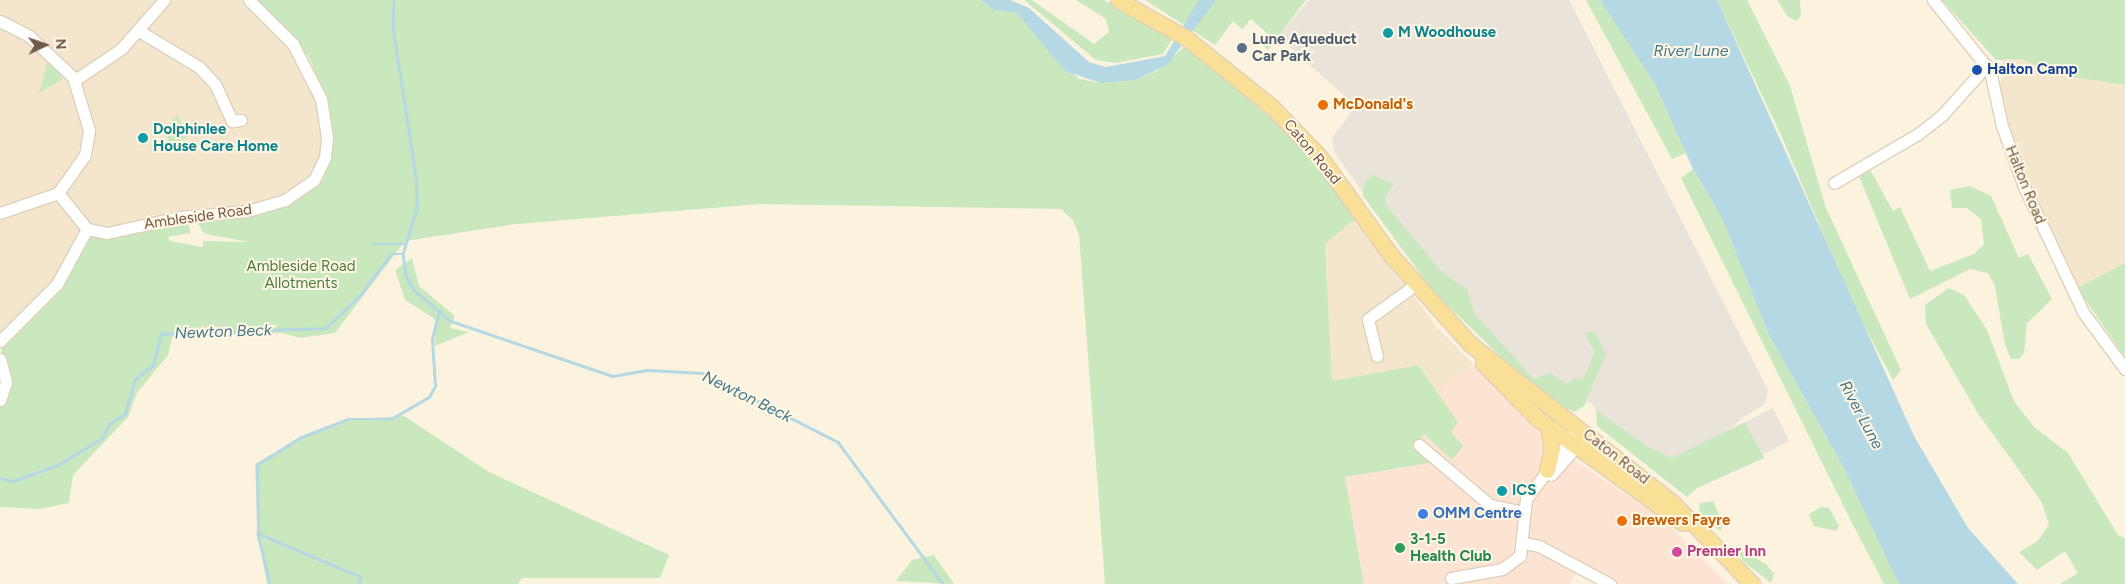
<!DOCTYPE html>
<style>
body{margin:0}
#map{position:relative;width:2125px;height:584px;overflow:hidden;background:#fcf3de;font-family:Figtree,sans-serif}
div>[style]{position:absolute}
.residential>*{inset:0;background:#f3e6cd}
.commercial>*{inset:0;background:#fce3d2}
.industrial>*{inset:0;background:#e9e3da}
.green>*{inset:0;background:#cae8be}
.water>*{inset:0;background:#b4d8e4}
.stream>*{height:2.5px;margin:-1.25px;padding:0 1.25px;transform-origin:1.25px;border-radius:1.25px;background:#b4d8e4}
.roads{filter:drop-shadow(1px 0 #dfd0bb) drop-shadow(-1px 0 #dfd0bb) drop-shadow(0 1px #dfd0bb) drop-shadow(0 -1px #dfd0bb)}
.minor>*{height:11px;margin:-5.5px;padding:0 5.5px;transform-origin:5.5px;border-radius:5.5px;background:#fff}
.major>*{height:15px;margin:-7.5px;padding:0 7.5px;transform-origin:7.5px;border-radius:7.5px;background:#fae096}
.dots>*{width:14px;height:14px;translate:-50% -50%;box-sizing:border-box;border:2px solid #fff7e4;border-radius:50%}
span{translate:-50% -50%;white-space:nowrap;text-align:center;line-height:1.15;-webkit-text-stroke:4px #fff7e4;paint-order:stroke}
.culture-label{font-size:15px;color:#0d838f;font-weight:700}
.left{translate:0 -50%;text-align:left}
.service-label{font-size:15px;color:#4e5e75;font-weight:700}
.transit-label{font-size:15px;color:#164399;font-weight:700}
.food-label{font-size:15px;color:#c56008;font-weight:700}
.street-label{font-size:15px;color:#715a47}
.park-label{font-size:15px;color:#4d7c42}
.shop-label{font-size:15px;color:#366cbe;font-weight:700}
.leisure-label{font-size:15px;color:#27864d;font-weight:700}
.hotel-label{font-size:15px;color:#b23c85;font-weight:700}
.water-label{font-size:16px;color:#44788b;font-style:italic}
.north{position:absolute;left:20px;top:20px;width:50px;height:50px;-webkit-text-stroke:4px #fff7e4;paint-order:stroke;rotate:87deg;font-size:14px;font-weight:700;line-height:20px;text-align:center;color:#715a47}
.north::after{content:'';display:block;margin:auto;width:18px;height:22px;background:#715a47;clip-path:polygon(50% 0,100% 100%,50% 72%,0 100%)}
</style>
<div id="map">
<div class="residential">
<i style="clip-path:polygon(0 0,249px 0,283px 32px,325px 118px,317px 175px,285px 200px,180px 217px,52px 289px,0 341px)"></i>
<i style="clip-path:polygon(2022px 59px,2052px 74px,2125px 85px,2125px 263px,2077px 288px,2028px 186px,2006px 125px,1999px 87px,2005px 70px,2002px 60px)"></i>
<i style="clip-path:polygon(1356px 218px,1435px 325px,1473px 364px,1436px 394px,1418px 365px,1332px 381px,1325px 244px)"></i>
</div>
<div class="commercial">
<i style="clip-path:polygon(1473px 364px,1528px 422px,1577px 462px,1663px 519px,1728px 584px,1600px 584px,1576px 572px,1570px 584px,1364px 584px,1345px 477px,1428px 463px,1412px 448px,1424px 434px,1452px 459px,1451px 432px,1458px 422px,1436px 394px)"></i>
</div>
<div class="industrial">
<i style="clip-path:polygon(1309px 0,1569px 0,1768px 390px,1765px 404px,1742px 418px,1680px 477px,1611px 434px,1591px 402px,1543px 399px,1424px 279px,1335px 153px,1332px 138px,1356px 106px,1278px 37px)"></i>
<i style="clip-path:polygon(1773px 408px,1789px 441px,1762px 455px,1745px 422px)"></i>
</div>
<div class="green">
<i style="clip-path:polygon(255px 0,980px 0,995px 10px,1017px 12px,1079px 79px,1101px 83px,1136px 80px,1157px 71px,1185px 46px,1293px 137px,1356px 218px,1325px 244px,1332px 381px,1418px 365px,1458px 422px,1451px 432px,1463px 446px,1452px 460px,1424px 434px,1412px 448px,1429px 463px,1345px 477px,1364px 584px,1105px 584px,1079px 235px,1073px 220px,1061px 209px,761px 204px,517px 224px,405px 241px,335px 333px,300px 338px,282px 333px,173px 335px,168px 355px,137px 393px,128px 417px,73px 475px,69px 503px,39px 509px,0 507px,0 400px,6px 382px,0 341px,35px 309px,87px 229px,107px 233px,187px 220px,191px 233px,168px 237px,170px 241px,203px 247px,203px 241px,250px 242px,205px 234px,194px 219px,247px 213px,320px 180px,333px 137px,329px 105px,309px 57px)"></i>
<i style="clip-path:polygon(1024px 0,1032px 0,1094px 44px,1109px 32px,1106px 19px,1076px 0,1104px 0,1172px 39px,1163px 54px,1115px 63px,1096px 60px)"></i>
<i style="clip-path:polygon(1145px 0,1306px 0,1268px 50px,1260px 43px,1268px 34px,1251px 19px,1242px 29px,1233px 21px,1215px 45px)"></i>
<i style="clip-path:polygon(1586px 0,1600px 0,1626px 37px,1655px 84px,1686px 153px,1672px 159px)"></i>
<i style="clip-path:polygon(1717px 0,1747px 0,1790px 86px,1826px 208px,1901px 370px,1893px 380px,1856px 311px,1781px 135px)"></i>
<i style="clip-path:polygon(1777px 0,1800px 0,1801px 16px,1797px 21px,1788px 17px)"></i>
<i style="clip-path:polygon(1942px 0,2125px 0,2125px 85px,2052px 74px,2022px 59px,1996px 60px)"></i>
<i style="clip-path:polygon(48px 61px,63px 79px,39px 93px)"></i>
<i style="clip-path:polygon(178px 115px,187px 138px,169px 145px,166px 127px)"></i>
<i style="clip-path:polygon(1869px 168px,1893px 211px,1900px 207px,1930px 271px,1974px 254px,1984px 244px,1981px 219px,1967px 208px,1952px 208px,1950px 190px,1970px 186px,1991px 196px,2019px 258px,2028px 254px,2052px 299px,2027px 323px,2024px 353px,2019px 359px,2011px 359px,2005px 345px,1995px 286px,1988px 273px,1970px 269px,1910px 299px,1858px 174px)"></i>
<i style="clip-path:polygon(1693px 169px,1722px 218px,1769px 335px,1844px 468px,1900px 584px,1884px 584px,1853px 525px,1681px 178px)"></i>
<i style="clip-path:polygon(1373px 175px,1394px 184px,1385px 197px,1386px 205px,1440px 270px,1467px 290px,1475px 314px,1534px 379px,1550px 373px,1567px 384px,1574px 378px,1582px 381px,1595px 352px,1584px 333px,1594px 331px,1606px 354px,1584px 406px,1574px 412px,1568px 409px,1530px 385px,1434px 292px,1363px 196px,1364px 183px)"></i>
<i style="clip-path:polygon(412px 258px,419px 286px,455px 316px,450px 328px,469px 332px,435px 346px,435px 319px,405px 300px,395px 270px)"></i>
<i style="clip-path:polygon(2125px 263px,2125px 357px,2077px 288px)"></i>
<i style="clip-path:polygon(1949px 288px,1964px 295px,1987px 330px,2014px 401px,2034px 427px,2068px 453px,2118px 535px,2125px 538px,2125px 584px,2060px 584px,2078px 573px,2065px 551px,2037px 570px,2019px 552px,2038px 541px,2049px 524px,2041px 501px,1977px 412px,1926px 324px,1925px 305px)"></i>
<i style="clip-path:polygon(1596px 410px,1647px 446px,1672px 458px,1745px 422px,1764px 458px,1697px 488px,1687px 497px,1597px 426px)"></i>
<i style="clip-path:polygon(404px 416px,489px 472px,669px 555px,660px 578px,522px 578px,518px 584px,267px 584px,258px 534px,255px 464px,296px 440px,354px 419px)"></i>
<i style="clip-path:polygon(1713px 501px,1723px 524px,1721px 531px,1704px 520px,1699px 510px,1700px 503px)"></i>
<i style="clip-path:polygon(1821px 507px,1829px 508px,1839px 526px,1836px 531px,1814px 526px,1809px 514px)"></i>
<i style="clip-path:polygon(1742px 551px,1766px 564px,1774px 574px,1771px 583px,1744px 562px,1739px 554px)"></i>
<i style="clip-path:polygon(934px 555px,954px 584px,896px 581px,912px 560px)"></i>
</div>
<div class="water">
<i style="clip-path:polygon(980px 0,1010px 0,1029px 8px,1089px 62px,1106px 67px,1165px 56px,1199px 0,1216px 0,1167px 65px,1136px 80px,1101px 83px,1065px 71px,1017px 13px,995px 10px)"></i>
<i style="clip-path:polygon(1600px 0,1717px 0,1914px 436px,1968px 528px,2018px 584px,1900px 584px,1896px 578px,1844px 468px,1769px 335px,1722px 218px,1693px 169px,1655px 84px)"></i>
</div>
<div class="stream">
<i style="left:394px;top:0;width:27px;rotate:92deg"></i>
<i style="left:393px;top:27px;width:150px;rotate:81.2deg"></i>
<i style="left:416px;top:175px;width:34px;rotate:88deg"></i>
<i style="left:417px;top:209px;width:47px;rotate:107.3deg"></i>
<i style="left:403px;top:254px;width:21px;rotate:82deg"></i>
<i style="left:406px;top:275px;width:17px;rotate:62deg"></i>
<i style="left:414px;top:290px;width:48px;rotate:40deg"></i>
<i style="left:451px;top:321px;width:171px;rotate:18.8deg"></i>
<i style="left:613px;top:376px;width:35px;rotate:-10deg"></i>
<i style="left:647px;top:370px;width:56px;rotate:3.1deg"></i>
<i style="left:703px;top:373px;width:152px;rotate:27.1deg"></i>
<i style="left:838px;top:442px;width:177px;rotate:53.5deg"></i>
<i style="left:372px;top:244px;width:33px"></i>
<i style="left:0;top:478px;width:13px;rotate:13deg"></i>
<i style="left:13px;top:481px;width:48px;rotate:-19.6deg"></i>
<i style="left:58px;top:465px;width:52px;rotate:-31.5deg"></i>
<i style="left:102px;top:438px;width:16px;rotate:-63deg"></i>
<i style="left:109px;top:424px;width:19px;rotate:-32deg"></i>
<i style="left:125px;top:414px;width:36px;rotate:-74deg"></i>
<i style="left:135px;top:379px;width:23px;rotate:-38deg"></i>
<i style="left:153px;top:365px;width:32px;rotate:-76deg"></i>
<i style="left:161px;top:334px;width:165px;rotate:-2.1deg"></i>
<i style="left:326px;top:328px;width:49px;rotate:-44.2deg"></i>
<i style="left:361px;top:294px;width:50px;rotate:-53.1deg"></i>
<i style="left:391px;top:254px;width:12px"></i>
<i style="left:258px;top:534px;width:51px;rotate:76.5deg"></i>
<i style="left:359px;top:584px;width:7px;rotate:-82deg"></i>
<i style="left:360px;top:577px;width:111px;rotate:-157.1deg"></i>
<i style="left:258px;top:534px;width:69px;rotate:-90.8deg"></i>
<i style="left:257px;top:465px;width:50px;rotate:-32.7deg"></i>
<i style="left:299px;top:438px;width:53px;rotate:-21.2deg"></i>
<i style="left:348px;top:419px;width:43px"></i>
<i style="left:391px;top:419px;width:44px;rotate:-30.1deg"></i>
<i style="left:429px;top:397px;width:13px;rotate:-61deg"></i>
<i style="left:435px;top:386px;width:47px;rotate:-93.7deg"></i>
<i style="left:432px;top:339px;width:29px;rotate:-76deg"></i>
</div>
<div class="roads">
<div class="minor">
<i style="left:1933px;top:0;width:91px;rotate:51.2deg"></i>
<i style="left:1990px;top:71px;width:56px;rotate:77.7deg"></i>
<i style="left:2002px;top:126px;width:65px;rotate:70.2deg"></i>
<i style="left:2024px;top:187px;width:138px;rotate:64.7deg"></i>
<i style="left:2083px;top:312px;width:71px;rotate:53.6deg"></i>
<i style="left:0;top:21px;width:33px;rotate:27deg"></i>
<i style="left:29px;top:36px;width:60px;rotate:43deg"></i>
<i style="left:73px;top:77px;width:55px;rotate:73.2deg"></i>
<i style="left:89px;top:130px;width:25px;rotate:99deg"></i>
<i style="left:85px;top:155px;width:47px;rotate:125.4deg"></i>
<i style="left:58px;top:193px;width:61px;rotate:161deg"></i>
<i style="left:139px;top:31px;width:70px;rotate:31deg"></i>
<i style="left:199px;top:67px;width:23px;rotate:47deg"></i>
<i style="left:215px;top:84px;width:41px;rotate:65.3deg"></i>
<i style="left:232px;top:121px;width:9px;rotate:-6deg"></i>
<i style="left:75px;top:80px;width:55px;rotate:-34deg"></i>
<i style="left:121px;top:49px;width:65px;rotate:-48.7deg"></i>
<i style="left:1834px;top:183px;width:97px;rotate:-30.3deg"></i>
<i style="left:1918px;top:134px;width:31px;rotate:-38deg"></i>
<i style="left:1942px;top:115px;width:67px;rotate:-48deg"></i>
<i style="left:58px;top:193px;width:46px;rotate:51.1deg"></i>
<i style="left:0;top:341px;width:81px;rotate:-45deg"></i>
<i style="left:57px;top:284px;width:63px;rotate:-61.4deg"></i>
<i style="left:87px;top:229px;width:20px;rotate:11deg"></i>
<i style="left:107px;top:233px;width:75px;rotate:-12.4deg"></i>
<i style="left:180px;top:217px;width:67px;rotate:-5.1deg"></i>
<i style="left:247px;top:211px;width:40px;rotate:-16deg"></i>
<i style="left:285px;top:200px;width:35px;rotate:-35deg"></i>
<i style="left:314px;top:180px;width:25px;rotate:-64deg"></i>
<i style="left:325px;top:157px;width:20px;rotate:-84deg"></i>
<i style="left:327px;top:137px;width:38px;rotate:-99deg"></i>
<i style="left:321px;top:99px;width:62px;rotate:-117deg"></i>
<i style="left:293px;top:44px;width:62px;rotate:-135deg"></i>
<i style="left:1377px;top:356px;width:38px;rotate:-104deg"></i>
<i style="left:1368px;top:319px;width:58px;rotate:-35.9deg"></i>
<i style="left:0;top:359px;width:24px;rotate:75deg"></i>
<i style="left:6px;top:382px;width:19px;rotate:108deg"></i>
<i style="left:1419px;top:445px;width:93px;rotate:40.2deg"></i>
<i style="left:1490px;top:505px;width:33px;rotate:12deg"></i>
<i style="left:1551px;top:475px;width:44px;rotate:-48.7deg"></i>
<i style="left:1524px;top:543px;width:15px;rotate:11deg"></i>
<i style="left:1539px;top:546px;width:81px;rotate:28.2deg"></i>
<i style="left:1451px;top:578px;width:52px;rotate:-10deg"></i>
<i style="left:1502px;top:569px;width:22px;rotate:-36deg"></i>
<i style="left:1520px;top:556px;width:57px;rotate:-84deg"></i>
<i style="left:1526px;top:499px;width:80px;rotate:-53.1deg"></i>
</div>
<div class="major">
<i style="left:1118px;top:0;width:78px;rotate:29.2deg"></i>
<i style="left:1186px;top:38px;width:110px;rotate:38.7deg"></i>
<i style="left:1272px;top:107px;width:69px;rotate:46.2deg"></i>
<i style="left:1320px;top:157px;width:120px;rotate:54.2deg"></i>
<i style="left:1390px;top:254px;width:119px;rotate:48.4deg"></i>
<i style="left:1469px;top:343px;width:259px;rotate:38.1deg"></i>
<i style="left:1673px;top:503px;width:113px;rotate:45.7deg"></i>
<i style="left:1483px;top:363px;width:77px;rotate:45.5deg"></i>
<i style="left:1537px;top:418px;width:180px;rotate:35.7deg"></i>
<i style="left:1547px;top:470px;width:22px;rotate:-77deg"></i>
<i style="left:1552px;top:449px;width:22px;rotate:-100deg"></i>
</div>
</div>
<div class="dots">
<i style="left:1388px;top:33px;background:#0f9aa8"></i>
<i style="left:1242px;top:48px;background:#5c6f8a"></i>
<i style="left:1977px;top:70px;background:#1a4fb4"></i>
<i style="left:1323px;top:105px;background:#e8710a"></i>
<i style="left:143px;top:138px;background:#0f9aa8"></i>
<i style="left:1502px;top:491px;background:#0f9aa8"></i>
<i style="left:1423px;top:514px;background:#3f7fe0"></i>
<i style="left:1622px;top:521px;background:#e8710a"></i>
<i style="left:1400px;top:548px;background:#2e9e5b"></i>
<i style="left:1677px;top:552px;background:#d1479c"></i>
</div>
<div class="culture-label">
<span class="left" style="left:1398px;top:33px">M Woodhouse</span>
<span class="left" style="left:153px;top:138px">Dolphinlee<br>House Care Home</span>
<span class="left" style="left:1512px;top:491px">ICS</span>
</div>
<div class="service-label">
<span class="left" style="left:1252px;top:48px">Lune Aqueduct<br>Car Park</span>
</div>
<div class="transit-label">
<span class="left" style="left:1987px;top:70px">Halton Camp</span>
</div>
<div class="food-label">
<span class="left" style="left:1333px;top:105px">McDonald's</span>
<span class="left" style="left:1632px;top:521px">Brewers Fayre</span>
</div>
<div class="street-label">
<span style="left:1312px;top:152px;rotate:50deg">Caton Road</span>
<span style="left:2025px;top:185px;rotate:68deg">Halton Road</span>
<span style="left:198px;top:217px;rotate:-8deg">Ambleside Road</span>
<span style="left:1616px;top:457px;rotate:38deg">Caton Road</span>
</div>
<div class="park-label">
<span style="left:301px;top:275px">Ambleside Road<br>Allotments</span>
</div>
<div class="shop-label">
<span class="left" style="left:1433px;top:514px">OMM Centre</span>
</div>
<div class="leisure-label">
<span class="left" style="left:1410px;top:548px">3-1-5<br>Health Club</span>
</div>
<div class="hotel-label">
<span class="left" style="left:1687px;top:552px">Premier Inn</span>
</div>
<div class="water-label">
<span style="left:1691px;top:51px">River Lune</span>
<span style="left:223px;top:332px;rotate:-2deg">Newton Beck</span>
<span style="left:747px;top:397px;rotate:26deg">Newton Beck</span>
<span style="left:1861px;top:415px;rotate:62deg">River Lune</span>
</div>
<div class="north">N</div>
</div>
